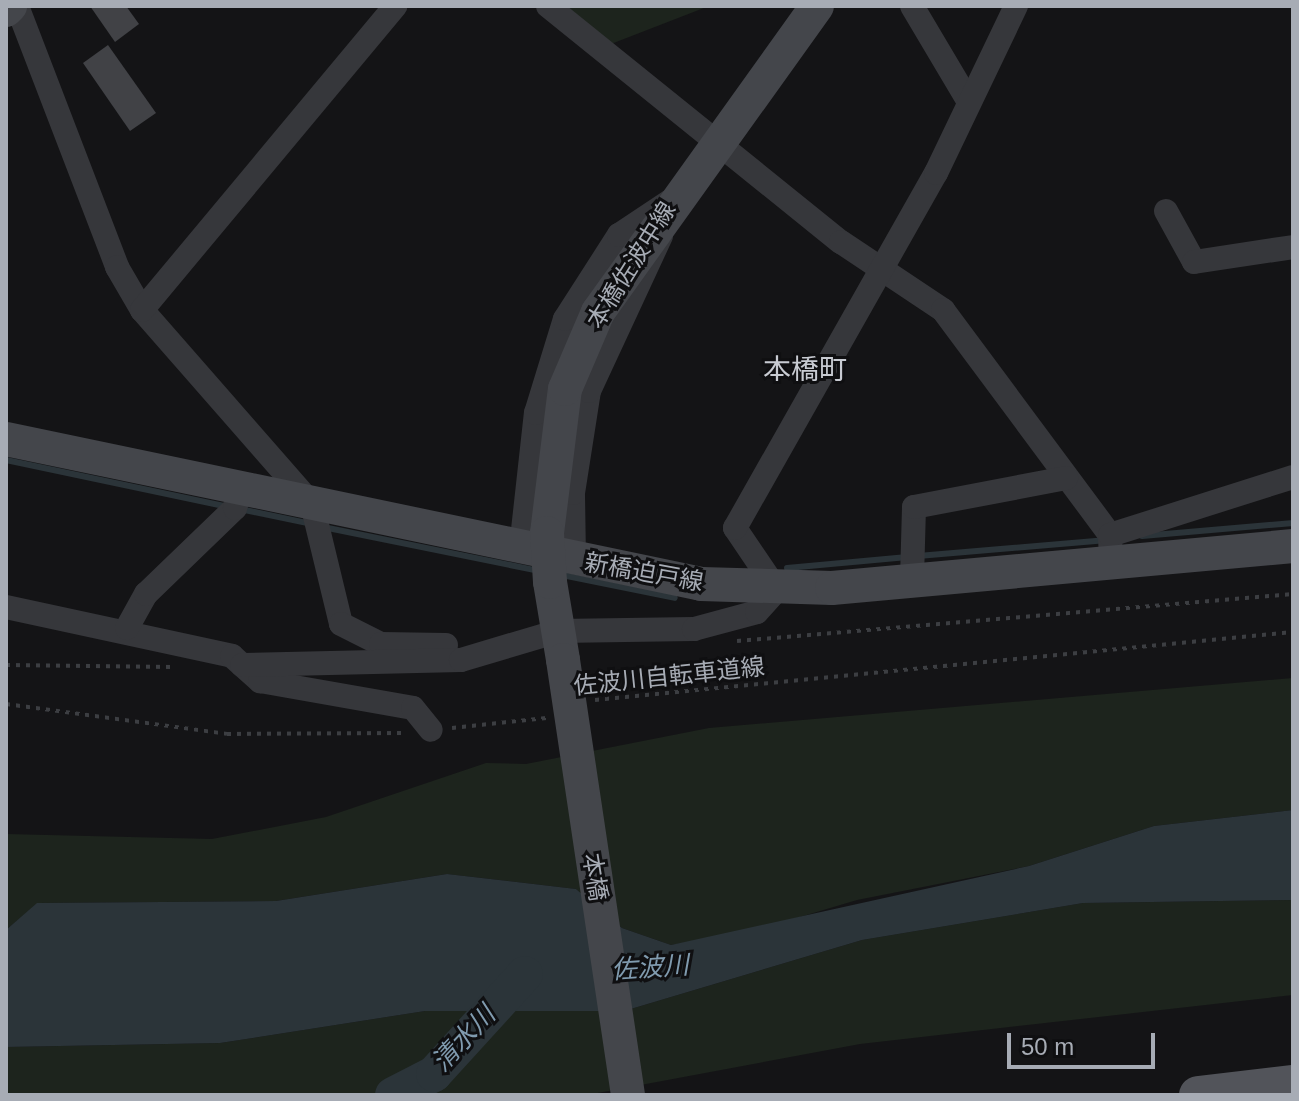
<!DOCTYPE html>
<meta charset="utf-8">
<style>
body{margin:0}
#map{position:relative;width:1299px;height:1101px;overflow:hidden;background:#141416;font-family:Arial,"Noto Sans JP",sans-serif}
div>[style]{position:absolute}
.green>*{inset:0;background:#1d241d}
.water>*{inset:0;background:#2b3439}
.stream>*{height:6px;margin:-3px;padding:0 3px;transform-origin:3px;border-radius:3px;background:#2b3439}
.river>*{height:36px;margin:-18px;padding:0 18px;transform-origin:18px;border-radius:18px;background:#2b3439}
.building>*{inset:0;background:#414246}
.path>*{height:4px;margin-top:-2px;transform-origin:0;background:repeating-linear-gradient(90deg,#3c3e42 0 4px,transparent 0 10px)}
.street>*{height:24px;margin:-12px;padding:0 12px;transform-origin:12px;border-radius:12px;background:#36373b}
.secondary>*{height:34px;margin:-17px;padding:0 17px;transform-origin:17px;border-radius:17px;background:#44464b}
.primary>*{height:38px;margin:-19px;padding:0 19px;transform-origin:19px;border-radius:19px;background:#52545a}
.secondary-bridge>*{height:34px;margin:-17px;padding:0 17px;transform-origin:17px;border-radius:17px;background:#44464b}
span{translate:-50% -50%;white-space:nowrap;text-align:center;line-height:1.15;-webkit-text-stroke:6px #0f0f11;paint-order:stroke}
.street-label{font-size:24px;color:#a7acb5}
.water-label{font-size:26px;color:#809baf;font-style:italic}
.quarter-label{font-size:28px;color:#c8cbd2}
.frame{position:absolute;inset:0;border:8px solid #a7acb5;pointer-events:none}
.scale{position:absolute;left:1007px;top:1033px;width:148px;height:36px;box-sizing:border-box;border:4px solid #a7acb5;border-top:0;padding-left:10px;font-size:24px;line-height:28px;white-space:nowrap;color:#a7acb5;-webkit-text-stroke:6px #0f0f11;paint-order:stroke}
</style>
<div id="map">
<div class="green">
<i style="clip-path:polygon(563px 6px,709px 6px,611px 44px)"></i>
<i style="clip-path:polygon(1293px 678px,1293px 810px,1154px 826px,1029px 866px,857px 900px,753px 931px,671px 945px,622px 928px,576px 889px,447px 874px,276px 901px,38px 903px,6px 930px,6px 834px,212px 839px,326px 817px,486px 763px,526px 764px,709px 728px)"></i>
<i style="clip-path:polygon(1293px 900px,1293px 995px,860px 1044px,587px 1095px,6px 1095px,6px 1047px,220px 1043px,425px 1011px,624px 1011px,862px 940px,1083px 903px)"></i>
</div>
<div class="water">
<i style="clip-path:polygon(1293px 810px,1293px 900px,1083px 903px,862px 940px,624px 1011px,425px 1011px,220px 1043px,6px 1047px,6px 930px,37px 903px,276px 901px,447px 874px,576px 889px,622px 928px,671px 945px,1029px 866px,1154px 826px)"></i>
</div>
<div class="stream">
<i style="left:6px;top:460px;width:224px;rotate:11.9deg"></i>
<i style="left:240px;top:509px;width:74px;rotate:11.8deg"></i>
<i style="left:323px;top:527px;width:220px;rotate:11.5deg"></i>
<i style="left:1142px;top:536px;width:152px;rotate:-4.9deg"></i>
<i style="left:918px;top:556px;width:190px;rotate:-4.8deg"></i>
<i style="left:787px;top:568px;width:121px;rotate:-5.2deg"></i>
<i style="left:562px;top:575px;width:115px;rotate:11.5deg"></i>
</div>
<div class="river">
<i style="left:393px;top:1095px;width:46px;rotate:-27.1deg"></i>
<i style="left:434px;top:1074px;width:135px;rotate:-47.7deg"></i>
</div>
<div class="building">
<i style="clip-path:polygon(90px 6px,126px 6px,139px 24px,115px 42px)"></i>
<i style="clip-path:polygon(108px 45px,156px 113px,130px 131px,83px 63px)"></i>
</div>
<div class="path">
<i style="left:737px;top:641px;width:558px;rotate:-4.83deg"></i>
<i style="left:6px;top:665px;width:166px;rotate:0.7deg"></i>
<i style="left:595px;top:700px;width:701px;rotate:-5.56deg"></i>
<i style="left:6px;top:704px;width:223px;rotate:7.7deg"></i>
<i style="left:227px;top:734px;width:180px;rotate:-0.3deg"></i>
<i style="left:452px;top:728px;width:95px;rotate:-6.1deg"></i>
</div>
<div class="street">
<i style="left:17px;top:6px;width:280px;rotate:69deg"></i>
<i style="left:117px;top:267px;width:50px;rotate:59.8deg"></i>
<i style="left:142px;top:310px;width:258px;rotate:48.8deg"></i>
<i style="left:312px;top:504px;width:123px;rotate:76.4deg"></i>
<i style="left:341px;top:624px;width:45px;rotate:26.6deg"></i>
<i style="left:381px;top:644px;width:65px;rotate:0.9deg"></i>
<i style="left:548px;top:6px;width:376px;rotate:38.9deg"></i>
<i style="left:841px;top:242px;width:123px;rotate:33.7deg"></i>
<i style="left:943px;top:310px;width:280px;rotate:53.4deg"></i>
<i style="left:1110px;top:535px;width:26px;rotate:88deg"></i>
<i style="left:912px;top:6px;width:112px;rotate:59.3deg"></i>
<i style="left:1166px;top:211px;width:58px;rotate:61.2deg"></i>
<i style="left:1194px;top:262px;width:100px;rotate:-8.6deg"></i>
<i style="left:142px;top:310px;width:396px;rotate:-50.2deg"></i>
<i style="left:1110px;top:535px;width:192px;rotate:-17.6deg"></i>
<i style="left:521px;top:548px;width:136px;rotate:-83.7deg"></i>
<i style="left:536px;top:413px;width:98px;rotate:-72.9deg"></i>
<i style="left:565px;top:319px;width:100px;rotate:-57.3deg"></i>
<i style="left:619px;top:235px;width:61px;rotate:-33.7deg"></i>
<i style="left:574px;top:559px;width:66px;rotate:-90.9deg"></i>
<i style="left:573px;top:493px;width:103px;rotate:-81.1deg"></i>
<i style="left:589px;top:391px;width:171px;rotate:-65.1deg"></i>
<i style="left:912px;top:579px;width:72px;rotate:-88.4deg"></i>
<i style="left:914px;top:507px;width:155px;rotate:-10.8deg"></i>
<i style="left:6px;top:607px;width:231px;rotate:12.2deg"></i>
<i style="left:232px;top:656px;width:38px;rotate:42deg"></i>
<i style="left:260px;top:681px;width:155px;rotate:10deg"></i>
<i style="left:413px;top:708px;width:28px;rotate:51deg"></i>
<i style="left:127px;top:628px;width:39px;rotate:-61deg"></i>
<i style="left:146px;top:594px;width:124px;rotate:-44deg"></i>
<i style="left:235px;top:508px;width:20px;rotate:-72deg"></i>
<i style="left:242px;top:665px;width:219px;rotate:-1.3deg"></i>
<i style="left:461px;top:660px;width:101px;rotate:-16.6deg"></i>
<i style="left:558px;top:631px;width:136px;rotate:-0.8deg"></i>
<i style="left:694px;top:629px;width:65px;rotate:-15.1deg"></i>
<i style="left:757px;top:612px;width:30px;rotate:-48deg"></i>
<i style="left:777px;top:590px;width:75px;rotate:-124.1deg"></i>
<i style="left:735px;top:528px;width:408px;rotate:-60.5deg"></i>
<i style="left:936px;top:173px;width:185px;rotate:-64.4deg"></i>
</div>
<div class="secondary">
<i style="left:6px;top:10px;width:6px;rotate:-45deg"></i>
<i style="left:6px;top:439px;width:710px;rotate:11.78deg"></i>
<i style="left:701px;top:584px;width:131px;rotate:1.7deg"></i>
<i style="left:832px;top:588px;width:463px;rotate:-5.2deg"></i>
<i style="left:547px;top:533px;width:145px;rotate:-82.9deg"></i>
<i style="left:565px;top:389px;width:84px;rotate:-66.8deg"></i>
<i style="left:598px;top:312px;width:376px;rotate:-54.4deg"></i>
<i style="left:550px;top:582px;width:79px;rotate:80.5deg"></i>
</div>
<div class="primary">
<i style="left:1198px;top:1095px;width:96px;rotate:-6.6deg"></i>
</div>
<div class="secondary-bridge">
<i style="left:547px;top:533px;width:49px;rotate:86.5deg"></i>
<i style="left:563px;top:660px;width:440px;rotate:81.5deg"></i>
</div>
<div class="street-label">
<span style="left:631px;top:265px;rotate:-58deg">本橋佐波中線</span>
<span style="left:644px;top:572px;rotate:10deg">新橋迫戸線</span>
<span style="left:669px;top:676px;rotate:-6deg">佐波川自転車道線</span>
<span style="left:595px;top:877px;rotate:81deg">本橋</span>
</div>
<div class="water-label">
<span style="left:650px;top:968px;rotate:-4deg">佐波川</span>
<span style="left:464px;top:1039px;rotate:-47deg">清水川</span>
</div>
<div class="quarter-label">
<span style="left:805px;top:370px">本橋町</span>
</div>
<div class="frame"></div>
<div class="scale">50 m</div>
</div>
